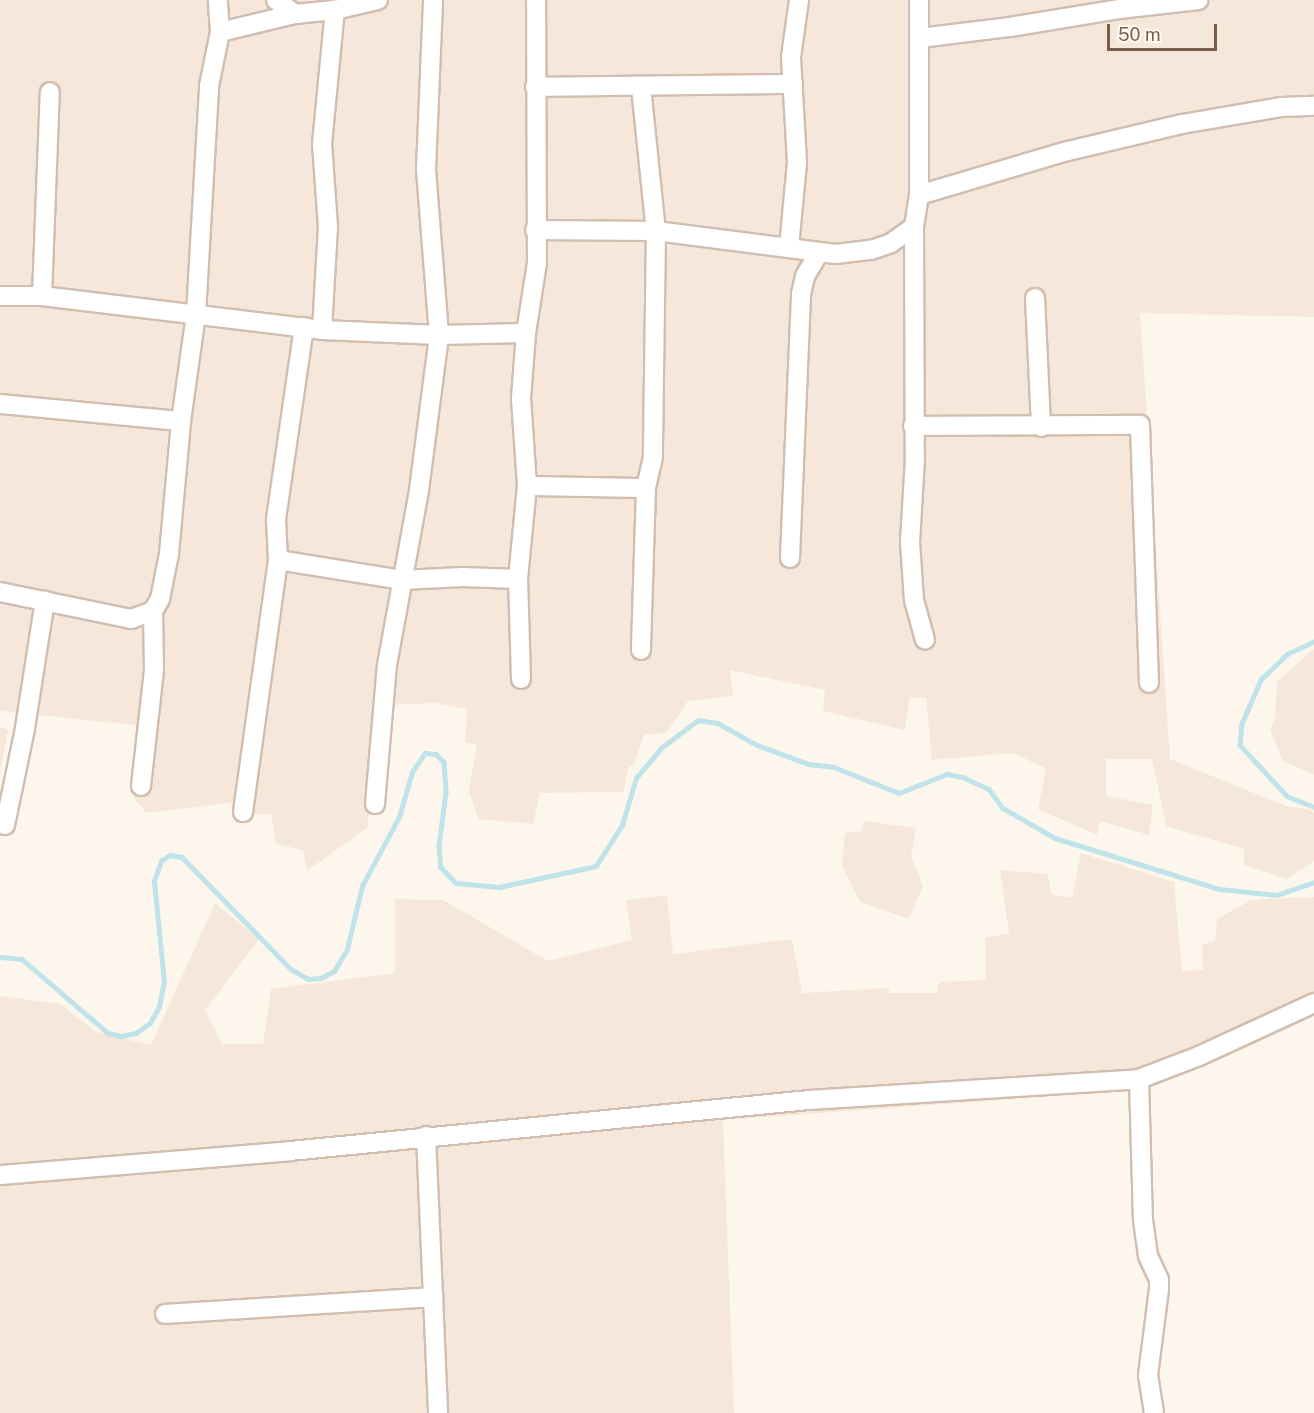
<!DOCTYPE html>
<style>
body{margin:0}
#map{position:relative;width:1314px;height:1413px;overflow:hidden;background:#fdf6ec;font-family:"Public Sans",sans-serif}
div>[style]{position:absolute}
.residential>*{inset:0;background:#f5e8da}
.stream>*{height:4.5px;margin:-2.25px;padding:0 2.25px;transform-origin:2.25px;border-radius:2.25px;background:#bfe3e8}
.roads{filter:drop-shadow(2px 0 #d1beb0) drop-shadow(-2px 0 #d1beb0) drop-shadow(0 2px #d1beb0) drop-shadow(0 -2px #d1beb0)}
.minor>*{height:18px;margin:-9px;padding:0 9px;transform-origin:9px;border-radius:9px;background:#fff}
span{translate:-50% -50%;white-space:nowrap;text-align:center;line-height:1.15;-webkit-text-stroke:5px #fffaf3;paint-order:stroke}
.scale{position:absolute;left:1107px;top:24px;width:110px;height:27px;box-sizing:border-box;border:3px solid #7a5c4d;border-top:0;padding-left:8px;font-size:18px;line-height:21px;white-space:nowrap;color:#7a5c4d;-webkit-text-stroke:4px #fffaf3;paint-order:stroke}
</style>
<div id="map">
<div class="residential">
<i style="clip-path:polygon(0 0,1314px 0,1314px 317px,1140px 313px,1170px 759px,1286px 806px,1311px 810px,1314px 813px,1314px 861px,1287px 879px,1244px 865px,1244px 849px,1166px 826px,1152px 759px,1106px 759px,1106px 796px,1153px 805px,1149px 835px,1100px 821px,1097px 835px,1038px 809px,1046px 768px,1012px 753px,932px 760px,926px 698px,910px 697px,905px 730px,823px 711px,825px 690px,730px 670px,733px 696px,688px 701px,666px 733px,644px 735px,634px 764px,629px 766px,623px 792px,540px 793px,533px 824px,478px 819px,469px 790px,477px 744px,465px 743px,467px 709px,434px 703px,389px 705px,370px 763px,368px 827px,307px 871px,303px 850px,276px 844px,271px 814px,244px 814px,243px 801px,146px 813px,134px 798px,144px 726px,0 711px)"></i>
<i style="clip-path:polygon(1314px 649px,1314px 775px,1283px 761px,1270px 730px,1275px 719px,1277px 682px)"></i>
<i style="clip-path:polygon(0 727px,8px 730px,0 773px)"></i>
<i style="clip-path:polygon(864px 821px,916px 828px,911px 856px,923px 886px,909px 919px,860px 902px,842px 866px,845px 833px,861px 831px)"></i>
<i style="clip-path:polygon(1081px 853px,1174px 882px,1182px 971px,1203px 970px,1202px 945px,1215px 941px,1217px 919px,1251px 900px,1314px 897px,1314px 1016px,1243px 1049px,1139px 1090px,723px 1120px,734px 1413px,0 1413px,0 996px,60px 1004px,96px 1032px,151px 1045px,215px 903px,259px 939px,205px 1010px,222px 1044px,263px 1044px,271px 989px,395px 973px,395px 899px,443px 900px,548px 961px,632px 940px,626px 900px,667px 895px,673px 954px,792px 939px,802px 993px,889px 988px,889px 993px,937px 993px,939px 982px,986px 980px,985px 938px,1009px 933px,1000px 870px,1048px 874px,1051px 894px,1072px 898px)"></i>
</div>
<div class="stream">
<i style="left:1314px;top:642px;width:29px;rotate:155deg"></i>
<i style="left:1288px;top:654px;width:37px;rotate:136deg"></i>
<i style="left:1261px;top:680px;width:48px;rotate:113.4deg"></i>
<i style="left:1242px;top:724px;width:21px;rotate:95deg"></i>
<i style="left:1240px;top:745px;width:69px;rotate:47.3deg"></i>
<i style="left:1287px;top:796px;width:29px;rotate:22deg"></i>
<i style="left:0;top:957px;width:22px;rotate:5deg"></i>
<i style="left:22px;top:959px;width:113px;rotate:40.7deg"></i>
<i style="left:108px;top:1033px;width:13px;rotate:13deg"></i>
<i style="left:121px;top:1036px;width:15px;rotate:-11deg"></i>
<i style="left:136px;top:1033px;width:17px;rotate:-36deg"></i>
<i style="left:150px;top:1023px;width:18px;rotate:-61deg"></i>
<i style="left:159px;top:1007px;width:25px;rotate:-79deg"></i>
<i style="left:164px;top:982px;width:101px;rotate:-95.7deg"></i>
<i style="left:154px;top:881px;width:21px;rotate:-71deg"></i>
<i style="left:161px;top:861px;width:11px;rotate:-34deg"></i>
<i style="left:170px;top:855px;width:12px;rotate:9deg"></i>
<i style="left:182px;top:857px;width:156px;rotate:45.8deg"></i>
<i style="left:291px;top:969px;width:20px;rotate:30deg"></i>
<i style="left:308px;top:979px;width:13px;rotate:-4deg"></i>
<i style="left:321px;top:978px;width:15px;rotate:-28deg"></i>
<i style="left:334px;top:971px;width:26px;rotate:-59deg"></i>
<i style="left:347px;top:949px;width:65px;rotate:-76.6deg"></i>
<i style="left:362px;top:886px;width:78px;rotate:-61.8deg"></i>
<i style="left:399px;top:817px;width:47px;rotate:-73.9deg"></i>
<i style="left:412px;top:772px;width:23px;rotate:-56deg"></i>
<i style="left:425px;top:753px;width:11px;rotate:5deg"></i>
<i style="left:436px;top:754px;width:11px;rotate:45deg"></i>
<i style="left:444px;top:762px;width:30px;rotate:86deg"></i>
<i style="left:446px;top:792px;width:54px;rotate:97.4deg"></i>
<i style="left:439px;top:846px;width:21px;rotate:85deg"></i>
<i style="left:441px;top:867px;width:22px;rotate:47deg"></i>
<i style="left:456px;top:883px;width:43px;rotate:5.3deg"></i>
<i style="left:499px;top:887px;width:99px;rotate:-12.2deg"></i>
<i style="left:596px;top:866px;width:49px;rotate:-57.6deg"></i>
<i style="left:622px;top:825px;width:49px;rotate:-73.4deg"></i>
<i style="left:636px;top:778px;width:39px;rotate:-50deg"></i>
<i style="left:661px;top:748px;width:46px;rotate:-37.1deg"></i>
<i style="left:698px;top:720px;width:20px;rotate:9deg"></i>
<i style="left:718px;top:723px;width:45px;rotate:29.4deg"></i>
<i style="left:757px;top:745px;width:55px;rotate:20.1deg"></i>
<i style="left:809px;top:764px;width:25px;rotate:7deg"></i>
<i style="left:834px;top:767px;width:70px;rotate:21.8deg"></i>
<i style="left:899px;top:793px;width:52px;rotate:-21.6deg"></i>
<i style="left:947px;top:774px;width:16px;rotate:11deg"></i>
<i style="left:963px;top:777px;width:29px;rotate:25deg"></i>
<i style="left:989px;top:789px;width:24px;rotate:54deg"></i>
<i style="left:1003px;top:808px;width:60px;rotate:30deg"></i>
<i style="left:1055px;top:838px;width:173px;rotate:17.2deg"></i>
<i style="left:1220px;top:889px;width:57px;rotate:6deg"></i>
<i style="left:1277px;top:895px;width:39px;rotate:-19deg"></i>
</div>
<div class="roads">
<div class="minor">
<i style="left:276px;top:0;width:24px;rotate:36deg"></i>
<i style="left:919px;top:0;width:195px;rotate:90deg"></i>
<i style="left:919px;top:195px;width:32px;rotate:99deg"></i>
<i style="left:914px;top:227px;width:231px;rotate:89.8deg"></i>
<i style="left:915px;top:458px;width:84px;rotate:93.4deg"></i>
<i style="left:910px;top:542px;width:58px;rotate:86.1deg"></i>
<i style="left:914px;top:600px;width:41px;rotate:74.6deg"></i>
<i style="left:220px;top:32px;width:77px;rotate:-13.5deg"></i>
<i style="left:295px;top:14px;width:40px;rotate:-5.7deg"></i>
<i style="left:335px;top:10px;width:44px;rotate:-13.1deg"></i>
<i style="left:920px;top:38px;width:91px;rotate:-7deg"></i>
<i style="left:1010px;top:27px;width:110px;rotate:-9.4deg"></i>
<i style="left:1119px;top:9px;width:80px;rotate:-6.5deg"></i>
<i style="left:535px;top:87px;width:258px;rotate:-0.7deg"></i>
<i style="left:641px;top:87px;width:145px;rotate:84.1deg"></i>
<i style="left:656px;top:231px;width:226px;rotate:90.8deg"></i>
<i style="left:653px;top:457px;width:32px;rotate:103deg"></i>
<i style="left:646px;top:488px;width:162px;rotate:91.8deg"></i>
<i style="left:919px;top:195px;width:155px;rotate:-16.5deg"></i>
<i style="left:1068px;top:151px;width:117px;rotate:-13.3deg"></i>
<i style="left:1182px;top:124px;width:100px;rotate:-9.7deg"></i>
<i style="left:1281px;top:107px;width:33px;rotate:-2deg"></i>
<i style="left:535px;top:230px;width:121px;rotate:0.5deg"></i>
<i style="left:656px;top:231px;width:181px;rotate:7.3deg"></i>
<i style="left:836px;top:254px;width:35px;rotate:-7deg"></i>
<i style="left:871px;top:250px;width:21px;rotate:-19deg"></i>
<i style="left:891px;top:243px;width:28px;rotate:-35deg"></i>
<i style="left:789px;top:247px;width:85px;rotate:-84.6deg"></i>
<i style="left:797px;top:162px;width:105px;rotate:-93.3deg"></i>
<i style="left:791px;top:57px;width:58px;rotate:-82deg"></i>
<i style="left:0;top:296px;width:42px"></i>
<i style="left:42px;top:296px;width:282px;rotate:6.9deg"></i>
<i style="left:322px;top:330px;width:117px;rotate:2.4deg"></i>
<i style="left:439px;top:335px;width:87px;rotate:-1.3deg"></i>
<i style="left:42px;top:296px;width:204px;rotate:-87.8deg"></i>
<i style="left:1035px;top:298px;width:129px;rotate:87.3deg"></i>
<i style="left:322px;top:330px;width:103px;rotate:-86.7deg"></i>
<i style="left:328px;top:227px;width:83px;rotate:-94.1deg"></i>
<i style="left:322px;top:144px;width:135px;rotate:-84.5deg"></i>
<i style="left:0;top:404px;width:182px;rotate:5.4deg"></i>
<i style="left:913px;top:426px;width:227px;rotate:-0.3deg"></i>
<i style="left:1140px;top:425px;width:258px;rotate:88deg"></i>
<i style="left:527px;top:486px;width:119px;rotate:1deg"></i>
<i style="left:790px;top:558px;width:264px;rotate:-87.6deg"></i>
<i style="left:801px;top:294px;width:18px;rotate:-77deg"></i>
<i style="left:805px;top:276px;width:27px;rotate:-59deg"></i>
<i style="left:278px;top:560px;width:125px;rotate:9.2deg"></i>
<i style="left:401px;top:580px;width:62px;rotate:-2.8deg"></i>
<i style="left:463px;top:577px;width:55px;rotate:2.1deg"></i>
<i style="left:0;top:592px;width:134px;rotate:11.6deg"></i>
<i style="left:131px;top:619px;width:23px;rotate:-20deg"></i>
<i style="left:521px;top:679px;width:100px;rotate:-91.7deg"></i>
<i style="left:518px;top:579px;width:93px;rotate:-84.5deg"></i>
<i style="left:527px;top:486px;width:88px;rotate:-93.9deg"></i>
<i style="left:521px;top:398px;width:65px;rotate:-85.6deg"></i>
<i style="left:526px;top:333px;width:71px;rotate:-81.1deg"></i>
<i style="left:537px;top:263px;width:263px;rotate:-90.2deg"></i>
<i style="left:141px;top:786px;width:117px;rotate:-83.6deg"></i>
<i style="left:154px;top:670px;width:59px;rotate:-91deg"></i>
<i style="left:153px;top:611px;width:14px;rotate:-60deg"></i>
<i style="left:160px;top:599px;width:46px;rotate:-78.7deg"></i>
<i style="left:169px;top:554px;width:134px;rotate:-84.8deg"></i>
<i style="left:181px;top:421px;width:108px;rotate:-82deg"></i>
<i style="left:196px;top:314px;width:228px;rotate:-86.7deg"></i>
<i style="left:209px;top:86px;width:55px;rotate:-78.5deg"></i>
<i style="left:220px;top:32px;width:32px;rotate:-94deg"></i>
<i style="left:375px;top:804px;width:140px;rotate:-85.1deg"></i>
<i style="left:387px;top:665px;width:178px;rotate:-79.6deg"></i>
<i style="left:419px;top:490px;width:156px;rotate:-82.6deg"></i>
<i style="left:439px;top:335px;width:167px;rotate:-94.5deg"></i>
<i style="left:426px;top:169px;width:169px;rotate:-87.6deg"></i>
<i style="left:243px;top:812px;width:254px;rotate:-82.1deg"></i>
<i style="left:278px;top:560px;width:41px;rotate:-92.8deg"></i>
<i style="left:276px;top:519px;width:194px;rotate:-81.7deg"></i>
<i style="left:5px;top:825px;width:99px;rotate:-78.3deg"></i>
<i style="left:25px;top:728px;width:129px;rotate:-81.1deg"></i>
<i style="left:1139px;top:1079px;width:141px;rotate:88.4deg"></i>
<i style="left:1143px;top:1220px;width:36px;rotate:82deg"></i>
<i style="left:1148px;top:1256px;width:26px;rotate:65deg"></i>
<i style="left:1159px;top:1280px;width:9px;rotate:90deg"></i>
<i style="left:1159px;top:1289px;width:87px;rotate:97.3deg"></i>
<i style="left:1148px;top:1375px;width:38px;rotate:81deg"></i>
<i style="left:426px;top:1136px;width:277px;rotate:87.5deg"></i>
<i style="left:0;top:1175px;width:291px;rotate:-4.7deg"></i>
<i style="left:290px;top:1151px;width:521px;rotate:-5.61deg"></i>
<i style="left:809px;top:1100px;width:331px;rotate:-3.6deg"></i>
<i style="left:1139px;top:1079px;width:64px;rotate:-21deg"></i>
<i style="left:1199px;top:1056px;width:127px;rotate:-24.7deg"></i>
<i style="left:165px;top:1314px;width:269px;rotate:-3.6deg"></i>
</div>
</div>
<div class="scale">50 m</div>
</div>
